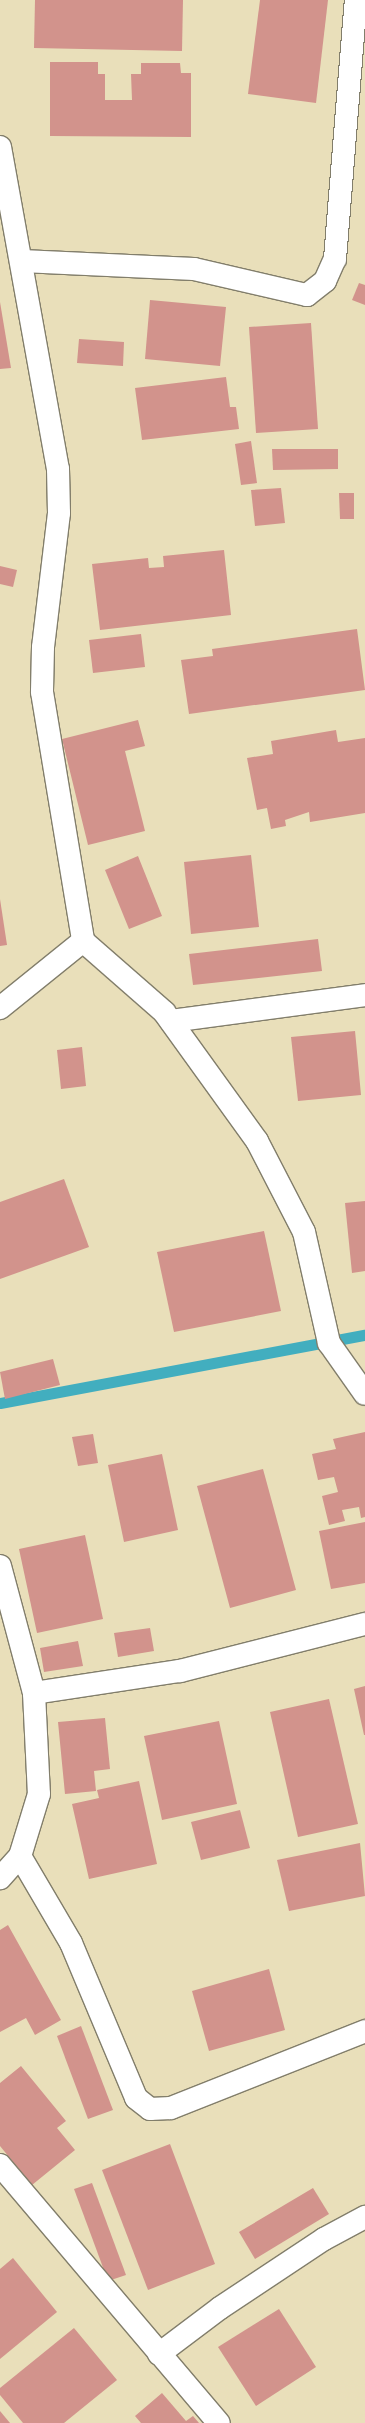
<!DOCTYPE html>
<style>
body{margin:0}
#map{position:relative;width:365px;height:2423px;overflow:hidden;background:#e9dfba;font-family:Dekko,sans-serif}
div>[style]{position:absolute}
.stream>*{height:11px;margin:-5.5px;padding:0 5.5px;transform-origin:5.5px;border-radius:5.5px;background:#42aebf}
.building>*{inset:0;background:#d2938c}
.roads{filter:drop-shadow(1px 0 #827e6b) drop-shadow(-1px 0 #827e6b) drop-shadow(0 1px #827e6b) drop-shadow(0 -1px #827e6b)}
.street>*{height:22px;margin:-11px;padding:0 11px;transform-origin:11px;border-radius:11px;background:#fff}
span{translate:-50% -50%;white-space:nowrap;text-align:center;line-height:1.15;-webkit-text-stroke:3.5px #fbf7ec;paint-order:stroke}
</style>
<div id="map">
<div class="stream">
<i style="left:0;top:1403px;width:371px;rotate:-10.6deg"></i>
</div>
<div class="building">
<i style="clip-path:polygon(35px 0,183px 0,182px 51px,34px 48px)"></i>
<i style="clip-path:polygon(260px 0,328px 0,316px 103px,248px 94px)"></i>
<i style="clip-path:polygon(50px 62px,98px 62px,98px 74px,105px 74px,105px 100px,132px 100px,131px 74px,141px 74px,141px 63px,180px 63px,181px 73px,191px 73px,191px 137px,50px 136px)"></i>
<i style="clip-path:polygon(359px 283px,365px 285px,365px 305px,352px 300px)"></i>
<i style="clip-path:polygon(150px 300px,226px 307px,220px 366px,145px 359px)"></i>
<i style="clip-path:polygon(0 302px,11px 368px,0 369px)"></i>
<i style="clip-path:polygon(311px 323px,318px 429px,256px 433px,249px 327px)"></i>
<i style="clip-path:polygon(79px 339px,124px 342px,123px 366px,77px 363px)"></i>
<i style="clip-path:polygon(226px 377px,230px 407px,236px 407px,239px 429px,142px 440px,135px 388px)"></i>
<i style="clip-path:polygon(251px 441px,257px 483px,241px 485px,235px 444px)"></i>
<i style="clip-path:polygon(272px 449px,338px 449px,338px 469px,273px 470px)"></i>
<i style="clip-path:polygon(281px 488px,285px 523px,255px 526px,251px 490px)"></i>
<i style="clip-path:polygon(339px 493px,354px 493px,354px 519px,340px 519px)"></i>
<i style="clip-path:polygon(224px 550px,231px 615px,100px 630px,92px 564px,148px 558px,149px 568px,164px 567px,163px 556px)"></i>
<i style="clip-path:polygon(0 566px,17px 570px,13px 587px,0 584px)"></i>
<i style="clip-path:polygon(357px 629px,365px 690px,189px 714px,181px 660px,213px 656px,212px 649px)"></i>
<i style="clip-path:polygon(141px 634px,145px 667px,93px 673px,89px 640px)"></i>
<i style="clip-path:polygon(138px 720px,145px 746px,125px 751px,145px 831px,88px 845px,62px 739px)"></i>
<i style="clip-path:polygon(336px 730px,338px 742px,365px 738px,365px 813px,310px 822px,309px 812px,285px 820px,286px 826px,271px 829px,267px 808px,257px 810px,247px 758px,273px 754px,271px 741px)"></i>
<i style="clip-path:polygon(251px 855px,259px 927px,191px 934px,184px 862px)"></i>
<i style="clip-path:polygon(138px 856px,162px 916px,129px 929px,105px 870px)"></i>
<i style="clip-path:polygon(0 899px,7px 945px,0 946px)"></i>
<i style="clip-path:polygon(318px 939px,322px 971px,193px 985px,189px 954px)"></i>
<i style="clip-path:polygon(355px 1031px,361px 1095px,298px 1101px,291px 1037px)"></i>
<i style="clip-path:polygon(82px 1047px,86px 1086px,61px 1089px,57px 1050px)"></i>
<i style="clip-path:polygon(64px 1179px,89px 1247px,0 1279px,0 1202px)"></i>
<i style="clip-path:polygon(365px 1201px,365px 1271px,352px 1273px,345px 1203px)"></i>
<i style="clip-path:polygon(264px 1231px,281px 1311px,174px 1332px,157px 1252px)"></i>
<i style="clip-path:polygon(53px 1359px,60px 1385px,5px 1399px,0 1372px)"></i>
<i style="clip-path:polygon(365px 1432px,365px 1517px,361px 1518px,359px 1507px,342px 1510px,345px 1521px,329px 1525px,322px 1496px,338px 1492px,334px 1477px,318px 1480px,312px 1454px,336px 1449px,333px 1439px)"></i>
<i style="clip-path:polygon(93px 1434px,98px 1463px,78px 1466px,72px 1437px)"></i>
<i style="clip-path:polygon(162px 1454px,178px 1530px,124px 1542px,108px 1465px)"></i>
<i style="clip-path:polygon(263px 1469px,296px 1590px,230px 1608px,197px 1486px)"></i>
<i style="clip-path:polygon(365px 1522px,365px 1583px,331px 1589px,319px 1531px)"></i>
<i style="clip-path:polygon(85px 1535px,103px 1619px,37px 1633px,19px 1549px)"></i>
<i style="clip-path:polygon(150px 1628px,154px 1651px,118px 1657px,114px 1633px)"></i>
<i style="clip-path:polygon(78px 1641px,83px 1666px,44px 1672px,40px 1648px)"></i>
<i style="clip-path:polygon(365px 1686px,365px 1735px,364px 1735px,354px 1689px)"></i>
<i style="clip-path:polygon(329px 1699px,358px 1824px,298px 1837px,270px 1712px)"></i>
<i style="clip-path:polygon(105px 1718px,110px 1769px,94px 1771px,96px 1791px,65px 1794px,58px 1722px)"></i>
<i style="clip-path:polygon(219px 1721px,237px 1804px,162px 1820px,144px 1736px)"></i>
<i style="clip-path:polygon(139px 1781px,157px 1864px,89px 1879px,72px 1804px,99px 1798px,97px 1790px)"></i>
<i style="clip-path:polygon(240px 1810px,250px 1848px,201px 1860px,191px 1822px)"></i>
<i style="clip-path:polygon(360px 1843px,365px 1896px,289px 1911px,277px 1860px)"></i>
<i style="clip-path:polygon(8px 1925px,61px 2020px,35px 2035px,26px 2018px,0 2032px,0 1930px)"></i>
<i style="clip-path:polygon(269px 1969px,285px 2030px,209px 2051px,192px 1991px)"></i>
<i style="clip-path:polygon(81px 2026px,113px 2110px,88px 2119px,57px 2036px)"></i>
<i style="clip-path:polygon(21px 2066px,66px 2121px,57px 2128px,75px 2150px,32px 2185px,0 2146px,0 2083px)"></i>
<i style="clip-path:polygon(170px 2144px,215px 2264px,148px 2290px,102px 2170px)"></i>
<i style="clip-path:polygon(92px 2183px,126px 2275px,108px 2281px,74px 2189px)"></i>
<i style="clip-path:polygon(313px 2188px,329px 2214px,255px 2259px,239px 2232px)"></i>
<i style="clip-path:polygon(13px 2258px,57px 2312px,0 2359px,0 2269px)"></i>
<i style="clip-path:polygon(279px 2309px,316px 2367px,256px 2406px,218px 2347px)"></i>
<i style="clip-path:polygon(74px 2328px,117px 2380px,64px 2423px,23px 2423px,0 2395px,0 2388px)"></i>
<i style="clip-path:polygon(162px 2393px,186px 2421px,193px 2416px,199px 2423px,141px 2423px,135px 2416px)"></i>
<i style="clip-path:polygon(0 2411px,10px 2423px,0 2423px)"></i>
</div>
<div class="roads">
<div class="street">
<i style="left:0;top:147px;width:327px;rotate:79.8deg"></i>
<i style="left:58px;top:469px;width:44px;rotate:88.7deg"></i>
<i style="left:59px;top:513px;width:135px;rotate:96.8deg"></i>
<i style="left:43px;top:647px;width:45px;rotate:91.3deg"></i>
<i style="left:42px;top:692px;width:252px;rotate:80.6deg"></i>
<i style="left:83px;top:941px;width:107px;rotate:141.1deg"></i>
<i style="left:22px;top:261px;width:172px;rotate:2.7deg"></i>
<i style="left:194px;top:269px;width:116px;rotate:13deg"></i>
<i style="left:307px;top:295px;width:23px;rotate:-38deg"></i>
<i style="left:325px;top:281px;width:24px;rotate:-66deg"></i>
<i style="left:335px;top:259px;width:260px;rotate:-85.4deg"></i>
<i style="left:83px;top:941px;width:108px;rotate:41.2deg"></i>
<i style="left:164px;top:1012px;width:159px;rotate:54.2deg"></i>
<i style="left:257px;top:1141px;width:102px;rotate:62.7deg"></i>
<i style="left:304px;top:1232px;width:114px;rotate:77.3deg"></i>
<i style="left:329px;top:1343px;width:62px;rotate:54.8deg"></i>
<i style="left:171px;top:1021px;width:196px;rotate:-7.6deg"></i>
<i style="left:0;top:1566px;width:131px;rotate:75deg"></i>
<i style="left:34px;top:1693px;width:101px;rotate:87.2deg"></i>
<i style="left:39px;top:1794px;width:65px;rotate:107deg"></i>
<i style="left:20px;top:1856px;width:30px;rotate:132deg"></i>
<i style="left:34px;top:1693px;width:148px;rotate:-8.6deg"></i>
<i style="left:180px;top:1671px;width:191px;rotate:-14.3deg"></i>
<i style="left:20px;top:1856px;width:101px;rotate:59.6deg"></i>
<i style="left:71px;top:1943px;width:168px;rotate:67.2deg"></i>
<i style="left:136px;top:2098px;width:18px;rotate:38deg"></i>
<i style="left:150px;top:2109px;width:21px;rotate:-3deg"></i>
<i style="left:171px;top:2108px;width:209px;rotate:-21.6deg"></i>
<i style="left:0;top:2165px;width:338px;rotate:49.7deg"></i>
<i style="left:159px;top:2354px;width:76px;rotate:-37deg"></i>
<i style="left:220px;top:2308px;width:125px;rotate:-33.6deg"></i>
<i style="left:324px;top:2239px;width:47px;rotate:-28.2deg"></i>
</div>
</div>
</div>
